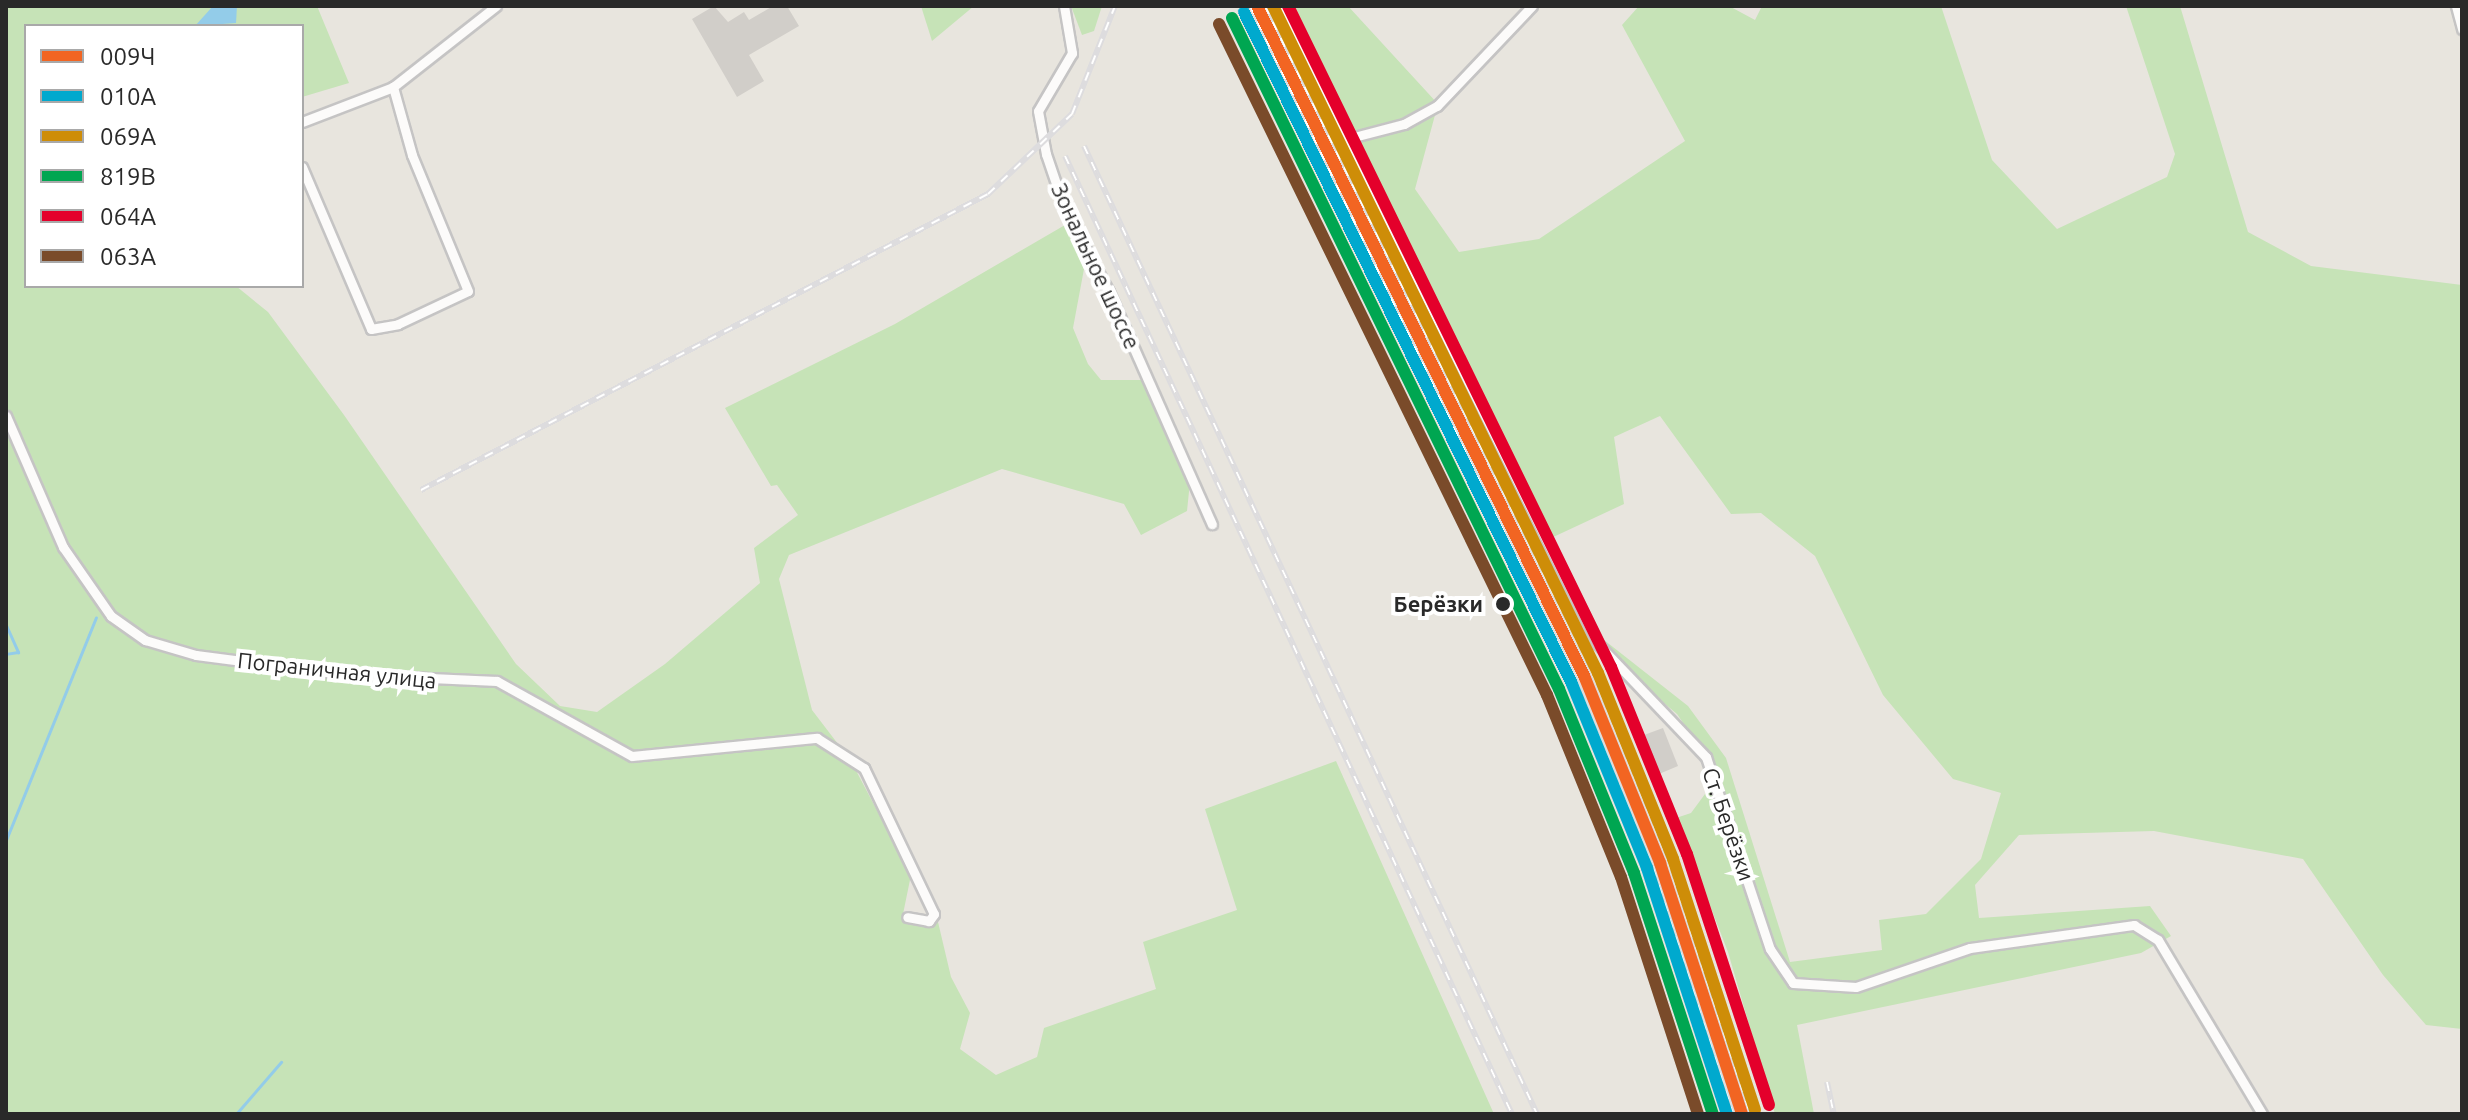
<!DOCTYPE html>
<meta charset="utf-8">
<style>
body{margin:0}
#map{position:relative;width:2468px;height:1120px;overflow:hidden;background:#e8e5de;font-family:Ubuntu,sans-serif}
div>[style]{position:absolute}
.green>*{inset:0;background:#c6e3b7}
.water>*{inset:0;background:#93cce9}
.stream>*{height:3px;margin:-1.5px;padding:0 1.5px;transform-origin:1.5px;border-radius:1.5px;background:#93cce9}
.building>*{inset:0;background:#d1cec9}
.roads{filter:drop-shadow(2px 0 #c5c4c4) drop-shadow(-2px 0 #c5c4c4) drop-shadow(0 2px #c5c4c4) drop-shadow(0 -2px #c5c4c4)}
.street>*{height:9px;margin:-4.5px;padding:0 4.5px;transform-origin:4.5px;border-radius:4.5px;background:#fcfbfa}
.rail>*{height:6px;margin-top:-3px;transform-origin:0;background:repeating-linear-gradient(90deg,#fff 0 9px,#dddcde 0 18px);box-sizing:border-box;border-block:2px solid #dddcde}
.rail-1>*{height:12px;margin:-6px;padding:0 6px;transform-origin:6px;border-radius:6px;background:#f26522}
.rail-2>*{height:12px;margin:-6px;padding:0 6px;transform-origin:6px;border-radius:6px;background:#00a9ce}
.rail-3>*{height:12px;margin:-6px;padding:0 6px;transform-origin:6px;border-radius:6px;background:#ce8d08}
.rail-4>*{height:12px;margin:-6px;padding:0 6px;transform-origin:6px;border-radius:6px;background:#00a651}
.rail-5>*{height:12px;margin:-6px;padding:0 6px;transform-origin:6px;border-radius:6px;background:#e4002b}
.rail-6>*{height:12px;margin:-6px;padding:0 6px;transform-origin:6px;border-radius:6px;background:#7a4b2a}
.dots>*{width:22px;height:22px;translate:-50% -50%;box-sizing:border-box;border:4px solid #fff;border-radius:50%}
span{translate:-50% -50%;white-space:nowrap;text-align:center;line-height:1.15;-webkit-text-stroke:8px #fff;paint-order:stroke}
.street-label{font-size:22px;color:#292929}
.stop-label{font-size:22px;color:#292929;font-weight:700}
.right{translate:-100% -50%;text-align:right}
.frame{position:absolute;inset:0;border:8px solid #292929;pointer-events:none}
.legend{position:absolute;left:24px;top:24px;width:280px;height:264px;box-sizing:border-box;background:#fff;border:2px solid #a9a9a9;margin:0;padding:10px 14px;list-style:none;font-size:24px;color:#292929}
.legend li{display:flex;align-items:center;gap:16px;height:40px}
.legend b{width:40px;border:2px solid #a9a9a9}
</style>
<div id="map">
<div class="green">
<i style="clip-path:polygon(6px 6px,317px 6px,349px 83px,302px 97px,302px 26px,26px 26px,26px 286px,236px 286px,268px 312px,344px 415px,516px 664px,560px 706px,597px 712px,665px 664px,760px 583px,754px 548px,798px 515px,777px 485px,771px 486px,725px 408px,895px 324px,1065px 225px,1084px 269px,1073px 328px,1088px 364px,1101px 380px,1142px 380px,1190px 482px,1187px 511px,1141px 535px,1124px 504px,1002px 469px,789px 555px,779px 579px,812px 710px,851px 761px,911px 875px,902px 919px,938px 922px,951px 977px,970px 1013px,960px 1049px,996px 1075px,1037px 1057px,1044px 1028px,1156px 989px,1143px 942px,1237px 910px,1205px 809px,1336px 761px,1494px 1114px,6px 1114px)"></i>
<i style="clip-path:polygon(921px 6px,974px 6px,932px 41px)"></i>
<i style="clip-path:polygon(1071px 6px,1102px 6px,1094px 31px,1082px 35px)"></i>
<i style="clip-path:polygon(1291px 6px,1348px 6px,1438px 104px,1415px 189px,1459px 252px,1539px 239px,1685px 141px,1622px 25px,1639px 6px,1729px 6px,1755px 20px,1762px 6px,1941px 6px,1992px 160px,2057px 229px,2167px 177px,2175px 154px,2126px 6px,2180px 6px,2248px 232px,2311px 266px,2462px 285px,2462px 1029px,2426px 1025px,2383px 975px,2303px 859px,2154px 831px,2019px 835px,1975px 885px,1979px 918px,2150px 906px,2171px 936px,2141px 953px,1797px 1025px,1814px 1114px,1775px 1114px,1728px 952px,1676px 818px,1691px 813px,1719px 775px,1677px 714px,1622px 668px,1599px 636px,1688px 706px,1726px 758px,1790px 962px,1882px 950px,1879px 920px,1926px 914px,1981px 859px,2001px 793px,1953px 779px,1883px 695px,1815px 556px,1761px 513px,1731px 514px,1660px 416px,1614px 437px,1624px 504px,1549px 539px)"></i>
</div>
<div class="water">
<i style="clip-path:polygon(213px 6px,237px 6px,236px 23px,195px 26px)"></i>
</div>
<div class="stream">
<i style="left:6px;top:625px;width:30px;rotate:66deg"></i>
<i style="left:18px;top:652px;width:12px;rotate:171deg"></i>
<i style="left:6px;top:840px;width:240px;rotate:-68deg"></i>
<i style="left:236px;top:1114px;width:69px;rotate:-49.1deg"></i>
</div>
<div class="building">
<i style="clip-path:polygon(714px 6px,728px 22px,744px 12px,749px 20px,773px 6px,787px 6px,799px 26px,749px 55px,764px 81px,737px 97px,692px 19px)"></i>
<i style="clip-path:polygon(1663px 728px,1678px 766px,1659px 774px,1644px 735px)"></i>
</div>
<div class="roads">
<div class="street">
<i style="left:1064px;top:6px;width:48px;rotate:80.3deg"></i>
<i style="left:1072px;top:53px;width:67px;rotate:120.4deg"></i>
<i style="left:1038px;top:111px;width:44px;rotate:79.5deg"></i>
<i style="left:1046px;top:154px;width:59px;rotate:71.3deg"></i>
<i style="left:1065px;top:210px;width:93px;rotate:61.8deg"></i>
<i style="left:1109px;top:292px;width:254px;rotate:66.1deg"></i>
<i style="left:1282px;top:6px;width:712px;rotate:63.65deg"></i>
<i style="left:1598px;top:644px;width:156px;rotate:46.3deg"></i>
<i style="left:1706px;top:757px;width:202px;rotate:71.6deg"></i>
<i style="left:1770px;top:949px;width:41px;rotate:55.9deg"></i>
<i style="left:1793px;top:983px;width:63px;rotate:3.6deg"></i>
<i style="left:1856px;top:987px;width:120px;rotate:-18.9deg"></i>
<i style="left:1970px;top:948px;width:166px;rotate:-8deg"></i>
<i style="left:2134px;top:925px;width:28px;rotate:32deg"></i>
<i style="left:2158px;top:940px;width:203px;rotate:59.1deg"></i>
<i style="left:2456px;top:6px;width:24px;rotate:75deg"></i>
<i style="left:302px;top:122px;width:97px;rotate:-21deg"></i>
<i style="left:393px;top:87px;width:131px;rotate:-38.2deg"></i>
<i style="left:1350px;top:138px;width:56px;rotate:-14.5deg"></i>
<i style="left:1404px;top:124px;width:38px;rotate:-29deg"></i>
<i style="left:1437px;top:106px;width:138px;rotate:-46.5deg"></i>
<i style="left:302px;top:167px;width:176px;rotate:66.9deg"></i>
<i style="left:371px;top:329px;width:27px;rotate:-10deg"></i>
<i style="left:398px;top:324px;width:77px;rotate:-25.2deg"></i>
<i style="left:468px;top:291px;width:147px;rotate:-112.4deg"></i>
<i style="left:412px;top:155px;width:71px;rotate:-105.6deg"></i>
<i style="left:6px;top:416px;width:143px;rotate:66.5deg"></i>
<i style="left:63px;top:547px;width:84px;rotate:55.2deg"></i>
<i style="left:111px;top:616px;width:42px;rotate:35.2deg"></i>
<i style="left:145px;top:640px;width:53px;rotate:16.4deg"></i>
<i style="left:196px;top:655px;width:147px;rotate:7.4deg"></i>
<i style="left:342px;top:674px;width:155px;rotate:2.6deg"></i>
<i style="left:497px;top:681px;width:154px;rotate:29.1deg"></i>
<i style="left:632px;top:756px;width:186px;rotate:-5.6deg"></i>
<i style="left:817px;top:738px;width:56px;rotate:32.6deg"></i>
<i style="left:864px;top:768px;width:162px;rotate:64.4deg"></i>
<i style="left:934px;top:914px;width:9px;rotate:126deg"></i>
<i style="left:929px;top:921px;width:22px;rotate:-170deg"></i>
</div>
</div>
<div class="rail">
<i style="left:1250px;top:6px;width:752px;rotate:64.22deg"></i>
<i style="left:1577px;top:683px;width:200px;rotate:67.7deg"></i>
<i style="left:1653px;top:868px;width:259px;rotate:72deg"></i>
<i style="left:1265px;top:6px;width:745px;rotate:63.88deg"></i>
<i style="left:1593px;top:675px;width:201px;rotate:68deg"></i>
<i style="left:1668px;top:861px;width:266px;rotate:72deg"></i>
<i style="left:1084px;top:146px;width:1069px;rotate:64.92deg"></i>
<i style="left:1065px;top:156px;width:1057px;rotate:64.99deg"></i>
<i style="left:421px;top:490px;width:640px;rotate:-27.57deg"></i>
<i style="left:988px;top:194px;width:116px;rotate:-43.6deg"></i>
<i style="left:1072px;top:114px;width:116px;rotate:-68.3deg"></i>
<i style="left:1827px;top:1082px;width:33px;rotate:78deg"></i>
</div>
<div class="rail-1">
<i style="left:1257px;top:6px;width:748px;rotate:63.98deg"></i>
<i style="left:1585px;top:678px;width:200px;rotate:67.9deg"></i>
<i style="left:1660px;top:863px;width:264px;rotate:71.9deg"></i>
</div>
<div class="rail-2">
<i style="left:1244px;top:12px;width:748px;rotate:63.98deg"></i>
<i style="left:1572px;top:684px;width:199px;rotate:67.8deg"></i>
<i style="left:1647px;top:868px;width:259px;rotate:72deg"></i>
</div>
<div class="rail-3">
<i style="left:1273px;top:6px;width:742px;rotate:64.02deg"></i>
<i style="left:1598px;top:673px;width:201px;rotate:68deg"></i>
<i style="left:1673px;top:859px;width:264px;rotate:71.9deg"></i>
</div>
<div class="rail-4">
<i style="left:1232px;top:18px;width:746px;rotate:64.02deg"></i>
<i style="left:1559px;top:689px;width:199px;rotate:67.8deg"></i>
<i style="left:1634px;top:873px;width:254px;rotate:71.9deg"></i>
</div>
<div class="rail-5">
<i style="left:1288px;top:6px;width:736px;rotate:63.96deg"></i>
<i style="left:1611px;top:667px;width:202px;rotate:67.9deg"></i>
<i style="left:1687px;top:854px;width:264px;rotate:71.9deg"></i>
</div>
<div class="rail-6">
<i style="left:1219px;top:24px;width:747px;rotate:63.95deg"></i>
<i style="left:1547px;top:695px;width:196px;rotate:67.9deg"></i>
<i style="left:1621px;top:877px;width:249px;rotate:72deg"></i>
</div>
<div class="dots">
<i style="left:1503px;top:604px;background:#292929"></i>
</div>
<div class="street-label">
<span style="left:1096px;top:266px;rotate:65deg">Зональное шоссе</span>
<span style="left:337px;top:670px;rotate:6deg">Пограничная улица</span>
<span style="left:1729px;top:824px;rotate:71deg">Ст. Берёзки</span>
</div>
<div class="stop-label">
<span class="right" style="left:1483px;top:604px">Берёзки</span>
</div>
<div class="frame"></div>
<ul class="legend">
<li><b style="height:10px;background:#f26522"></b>009Ч</li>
<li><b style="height:10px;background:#00a9ce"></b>010А</li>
<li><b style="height:10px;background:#ce8d08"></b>069А</li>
<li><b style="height:10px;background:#00a651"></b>819В</li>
<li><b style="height:10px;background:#e4002b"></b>064А</li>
<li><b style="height:10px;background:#7a4b2a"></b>063А</li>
</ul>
</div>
